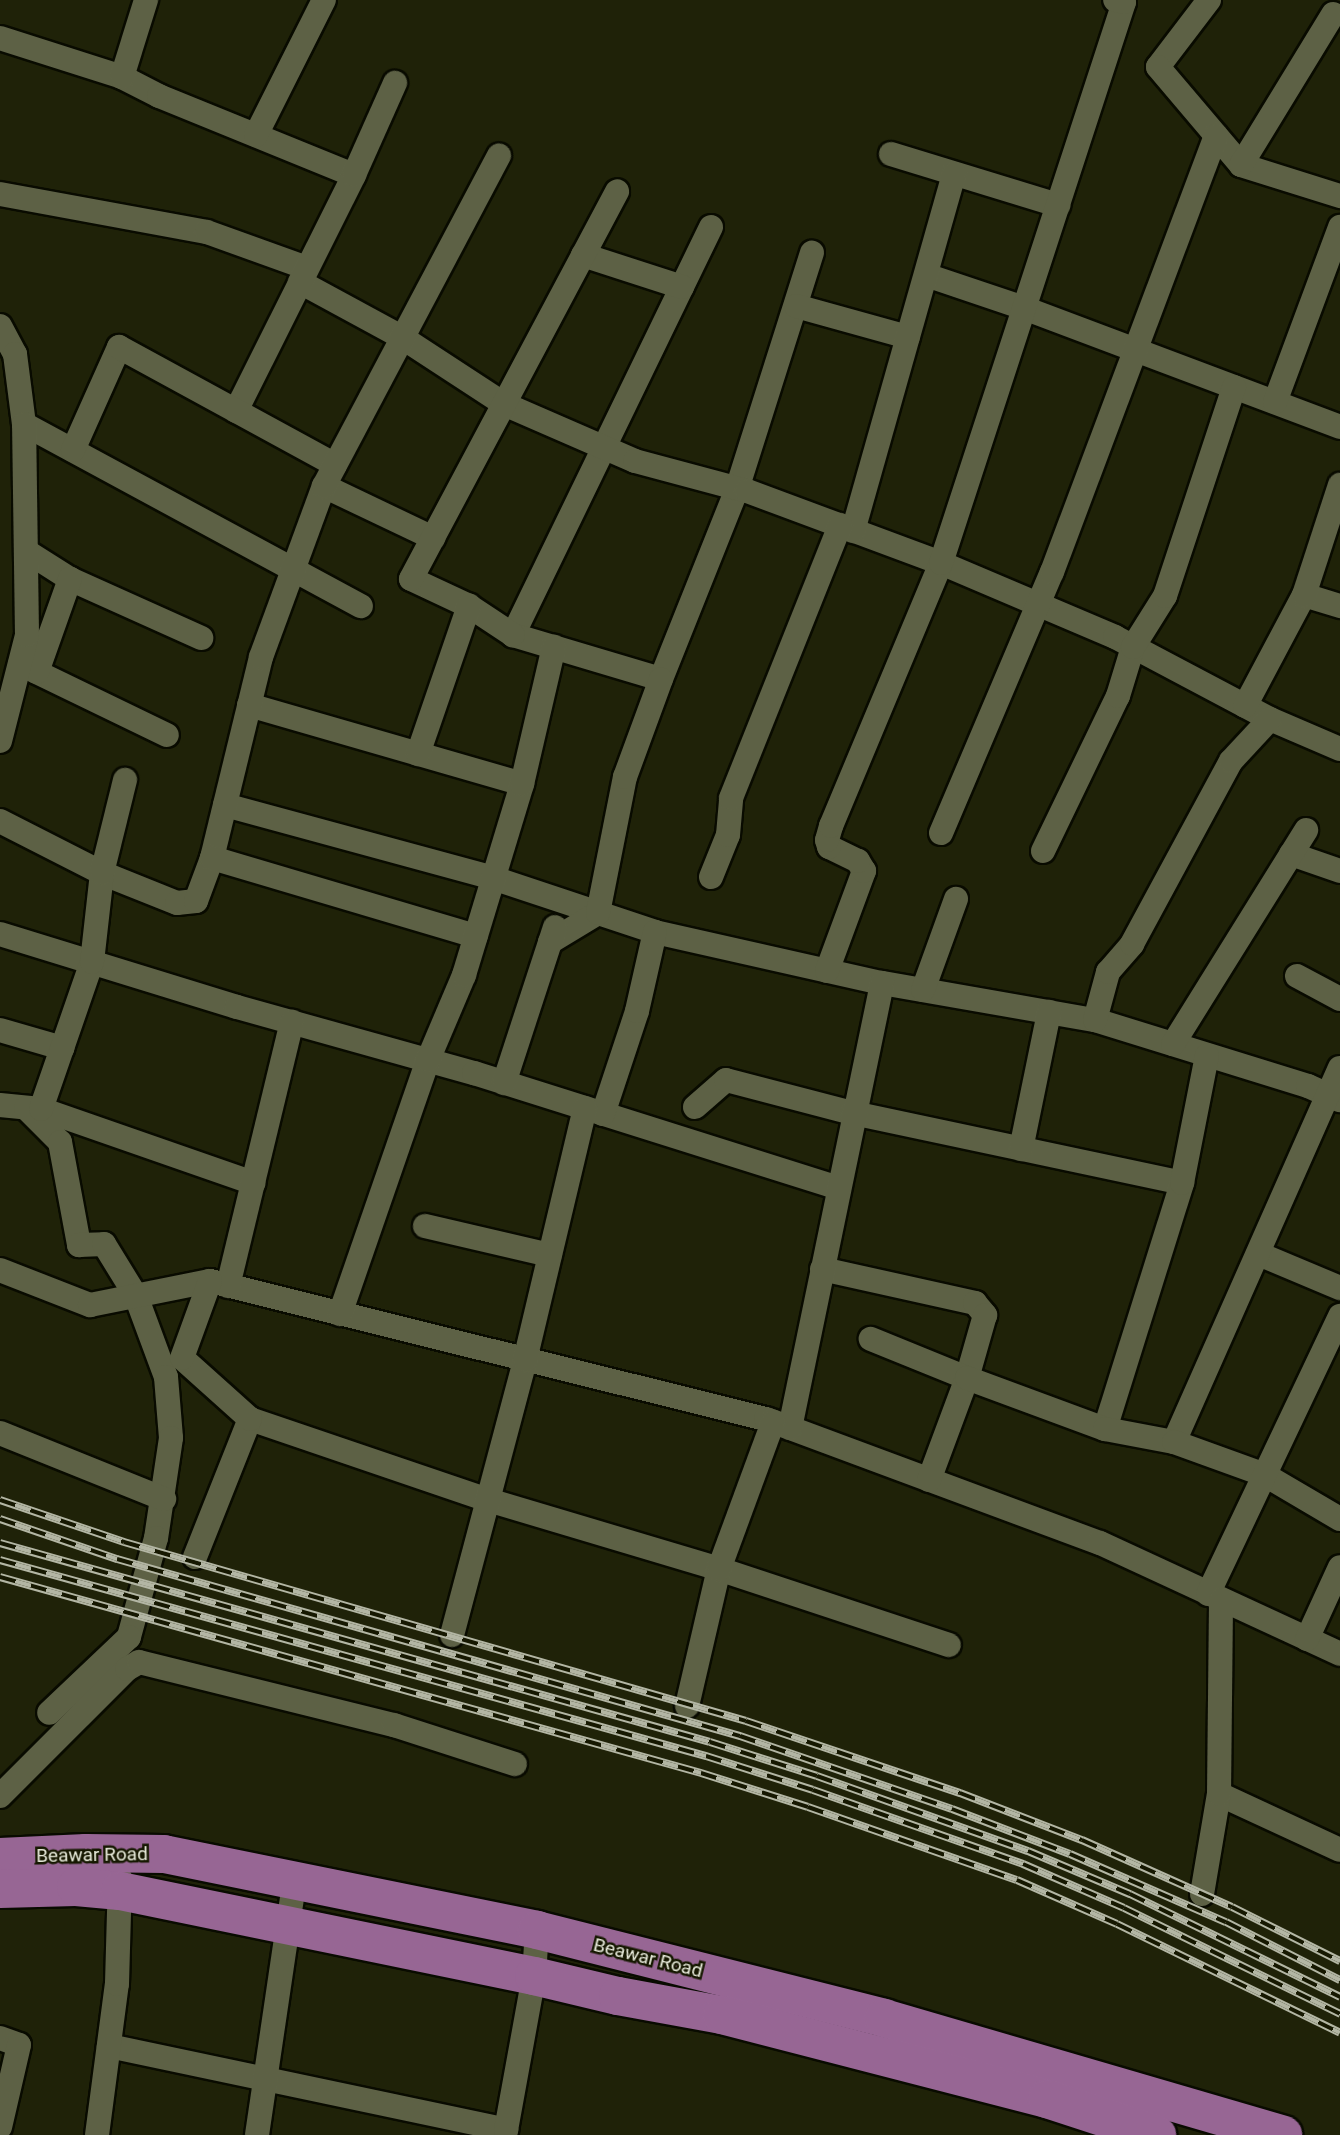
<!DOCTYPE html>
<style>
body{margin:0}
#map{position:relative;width:1340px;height:2135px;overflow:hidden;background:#1f2208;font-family:Roboto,sans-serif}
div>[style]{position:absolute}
.roads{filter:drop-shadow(2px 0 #090b00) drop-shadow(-2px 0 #090b00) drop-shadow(0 2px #090b00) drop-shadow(0 -2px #090b00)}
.street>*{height:24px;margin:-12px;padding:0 12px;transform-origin:12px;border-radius:12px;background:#5d6145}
.primary>*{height:38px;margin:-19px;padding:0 19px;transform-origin:19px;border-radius:19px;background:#976694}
.rail>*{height:8px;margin-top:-4px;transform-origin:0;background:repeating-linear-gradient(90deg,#161801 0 16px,#b3b6a4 0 32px);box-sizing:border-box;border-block:2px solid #b3b6a4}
span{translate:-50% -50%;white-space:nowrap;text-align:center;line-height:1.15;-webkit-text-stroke:5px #161801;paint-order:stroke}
.street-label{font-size:19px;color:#e7eada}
</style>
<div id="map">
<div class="roads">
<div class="street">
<i style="left:1209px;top:0;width:84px;rotate:127.3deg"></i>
<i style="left:1158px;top:67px;width:128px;rotate:49.7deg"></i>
<i style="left:1241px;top:165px;width:104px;rotate:17.4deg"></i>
<i style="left:0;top:38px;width:128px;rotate:17.7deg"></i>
<i style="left:122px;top:77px;width:42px;rotate:27.2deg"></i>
<i style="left:159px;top:96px;width:210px;rotate:22.1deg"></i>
<i style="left:122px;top:77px;width:81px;rotate:-72.7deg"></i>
<i style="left:256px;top:135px;width:151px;rotate:-63.3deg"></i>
<i style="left:891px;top:154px;width:175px;rotate:17deg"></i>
<i style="left:1241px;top:165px;width:177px;rotate:-58.6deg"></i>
<i style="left:0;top:194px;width:210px;rotate:10.4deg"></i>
<i style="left:207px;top:232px;width:106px;rotate:19.8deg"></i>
<i style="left:711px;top:227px;width:454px;rotate:115.9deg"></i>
<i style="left:513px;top:635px;width:154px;rotate:16.6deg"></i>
<i style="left:661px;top:679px;width:205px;rotate:-68.2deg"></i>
<i style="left:737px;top:489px;width:248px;rotate:-72.4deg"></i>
<i style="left:583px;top:255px;width:104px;rotate:17.9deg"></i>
<i style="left:926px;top:275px;width:103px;rotate:18.6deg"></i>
<i style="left:1024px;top:308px;width:338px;rotate:20.6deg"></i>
<i style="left:300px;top:282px;width:117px;rotate:28.5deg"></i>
<i style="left:403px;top:338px;width:121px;rotate:33.2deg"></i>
<i style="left:504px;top:404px;width:143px;rotate:23.5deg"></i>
<i style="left:635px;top:461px;width:116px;rotate:15deg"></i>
<i style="left:747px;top:491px;width:207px;rotate:20.4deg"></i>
<i style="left:941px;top:563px;width:189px;rotate:23deg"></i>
<i style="left:1115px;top:637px;width:175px;rotate:27.9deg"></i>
<i style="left:1270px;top:719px;width:76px;rotate:23.2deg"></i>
<i style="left:796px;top:306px;width:116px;rotate:15.5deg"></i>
<i style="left:0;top:326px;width:32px;rotate:62deg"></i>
<i style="left:15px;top:354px;width:71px;rotate:82.7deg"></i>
<i style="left:24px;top:424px;width:383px;rotate:28.4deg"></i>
<i style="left:1275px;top:402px;width:187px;rotate:-69.6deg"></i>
<i style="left:236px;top:411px;width:264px;rotate:-63.4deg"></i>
<i style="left:354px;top:175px;width:101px;rotate:-66deg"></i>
<i style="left:73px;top:450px;width:113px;rotate:-65.9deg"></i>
<i style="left:119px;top:347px;width:246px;rotate:28.6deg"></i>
<i style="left:324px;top:486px;width:121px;rotate:25.5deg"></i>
<i style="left:853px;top:531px;width:371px;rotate:-74.2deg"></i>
<i style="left:26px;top:551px;width:52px;rotate:32.5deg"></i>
<i style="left:70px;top:579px;width:144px;rotate:24.2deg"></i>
<i style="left:1304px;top:595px;width:38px;rotate:17deg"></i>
<i style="left:513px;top:635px;width:53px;rotate:-146.6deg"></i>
<i style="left:469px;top:606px;width:64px;rotate:-155deg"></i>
<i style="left:411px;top:579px;width:439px;rotate:-62deg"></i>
<i style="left:20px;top:664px;width:163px;rotate:25.8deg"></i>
<i style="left:37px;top:672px;width:99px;rotate:-70.5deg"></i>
<i style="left:249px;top:705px;width:284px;rotate:16.1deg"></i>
<i style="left:1245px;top:706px;width:126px;rotate:-62deg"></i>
<i style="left:1304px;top:595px;width:116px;rotate:-71.9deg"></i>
<i style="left:0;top:741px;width:109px;rotate:-75.7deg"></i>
<i style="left:27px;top:635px;width:211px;rotate:-90.8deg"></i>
<i style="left:418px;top:754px;width:157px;rotate:-71deg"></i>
<i style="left:225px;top:805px;width:278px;rotate:15.2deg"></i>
<i style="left:493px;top:878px;width:171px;rotate:18.4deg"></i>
<i style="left:655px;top:932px;width:233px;rotate:12.7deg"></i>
<i style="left:882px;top:983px;width:216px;rotate:9.9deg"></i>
<i style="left:1095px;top:1020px;width:223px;rotate:17.2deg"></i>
<i style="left:1308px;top:1086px;width:35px;rotate:24deg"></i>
<i style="left:0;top:821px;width:114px;rotate:27deg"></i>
<i style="left:102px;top:873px;width:81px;rotate:21.8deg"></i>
<i style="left:177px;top:903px;width:19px;rotate:-6deg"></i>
<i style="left:196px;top:901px;width:46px;rotate:-69.6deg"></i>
<i style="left:212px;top:858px;width:207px;rotate:-76.3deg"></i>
<i style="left:261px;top:657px;width:182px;rotate:-69.8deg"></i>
<i style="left:324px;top:486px;width:374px;rotate:-62.1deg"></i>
<i style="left:941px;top:833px;width:284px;rotate:-67deg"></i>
<i style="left:1052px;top:572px;width:466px;rotate:-69.4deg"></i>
<i style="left:1043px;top:851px;width:172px;rotate:-64.2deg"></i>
<i style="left:1118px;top:696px;width:51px;rotate:-73deg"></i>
<i style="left:1133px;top:647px;width:60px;rotate:-57.9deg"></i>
<i style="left:1165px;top:596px;width:220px;rotate:-71.7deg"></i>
<i style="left:1291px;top:854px;width:52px;rotate:19.1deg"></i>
<i style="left:212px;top:858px;width:275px;rotate:16.5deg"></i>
<i style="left:711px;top:877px;width:45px;rotate:-68deg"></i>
<i style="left:728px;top:835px;width:37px;rotate:-85deg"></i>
<i style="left:731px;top:798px;width:294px;rotate:-68.2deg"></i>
<i style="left:0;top:934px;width:248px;rotate:17.1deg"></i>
<i style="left:237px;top:1007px;width:246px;rotate:15.6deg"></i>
<i style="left:474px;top:1073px;width:382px;rotate:17.5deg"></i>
<i style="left:550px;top:942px;width:56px;rotate:-31.1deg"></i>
<i style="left:598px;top:913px;width:139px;rotate:-78.8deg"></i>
<i style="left:625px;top:777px;width:104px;rotate:-69.8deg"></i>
<i style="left:827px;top:971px;width:107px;rotate:-69.7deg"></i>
<i style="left:864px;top:871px;width:12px;rotate:-121deg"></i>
<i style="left:858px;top:861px;width:32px;rotate:-154deg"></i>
<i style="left:829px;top:847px;width:7px;rotate:-106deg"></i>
<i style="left:827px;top:840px;width:15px;rotate:-74deg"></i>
<i style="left:831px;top:826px;width:285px;rotate:-67.3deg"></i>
<i style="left:941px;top:563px;width:590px;rotate:-71.93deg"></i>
<i style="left:1124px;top:2px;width:9px;rotate:-167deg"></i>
<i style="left:1297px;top:976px;width:49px;rotate:28.1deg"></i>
<i style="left:923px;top:990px;width:97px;rotate:-70.1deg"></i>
<i style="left:1095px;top:1020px;width:50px;rotate:-74.8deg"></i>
<i style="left:1108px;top:972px;width:37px;rotate:-49deg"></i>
<i style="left:1132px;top:944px;width:208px;rotate:-61.6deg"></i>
<i style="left:1231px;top:761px;width:57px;rotate:-47.1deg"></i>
<i style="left:0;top:1030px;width:65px;rotate:16.2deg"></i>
<i style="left:1173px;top:1044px;width:252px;rotate:-58.1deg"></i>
<i style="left:504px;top:1083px;width:164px;rotate:-71.9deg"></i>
<i style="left:0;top:1105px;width:41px;rotate:5.6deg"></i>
<i style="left:41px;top:1109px;width:225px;rotate:19.2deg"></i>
<i style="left:695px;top:1107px;width:41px;rotate:-41.1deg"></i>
<i style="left:726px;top:1080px;width:131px;rotate:14.6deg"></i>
<i style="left:853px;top:1113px;width:336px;rotate:12deg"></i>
<i style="left:26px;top:1108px;width:48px;rotate:45deg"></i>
<i style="left:60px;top:1142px;width:105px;rotate:79.5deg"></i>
<i style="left:79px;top:1245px;width:25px;rotate:-2deg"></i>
<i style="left:104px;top:1244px;width:61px;rotate:58.4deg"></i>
<i style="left:136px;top:1296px;width:86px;rotate:69.7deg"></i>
<i style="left:166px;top:1377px;width:61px;rotate:85.3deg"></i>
<i style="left:171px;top:1438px;width:101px;rotate:98.5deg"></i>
<i style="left:156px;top:1538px;width:103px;rotate:105.3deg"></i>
<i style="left:129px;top:1637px;width:110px;rotate:136.5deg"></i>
<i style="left:41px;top:1109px;width:156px;rotate:-70.9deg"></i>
<i style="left:92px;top:962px;width:90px;rotate:-83.6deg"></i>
<i style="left:102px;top:873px;width:96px;rotate:-76.1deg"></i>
<i style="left:603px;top:1114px;width:108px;rotate:-71.7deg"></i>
<i style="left:637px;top:1011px;width:81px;rotate:-77.2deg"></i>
<i style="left:1021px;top:1149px;width:140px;rotate:-78.4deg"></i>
<i style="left:425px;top:1226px;width:128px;rotate:13.1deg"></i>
<i style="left:1259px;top:1254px;width:88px;rotate:22.8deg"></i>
<i style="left:822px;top:1269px;width:157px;rotate:12.5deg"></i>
<i style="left:975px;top:1303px;width:16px;rotate:50deg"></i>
<i style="left:985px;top:1315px;width:66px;rotate:105.9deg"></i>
<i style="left:967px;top:1378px;width:104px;rotate:-157.9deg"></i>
<i style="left:0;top:1270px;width:97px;rotate:21.3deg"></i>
<i style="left:90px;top:1305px;width:122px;rotate:-11.3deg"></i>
<i style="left:210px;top:1281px;width:573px;rotate:13.94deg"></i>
<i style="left:766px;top:1419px;width:356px;rotate:20.4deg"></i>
<i style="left:1100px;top:1543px;width:264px;rotate:24.8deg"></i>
<i style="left:228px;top:1286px;width:272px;rotate:-76.4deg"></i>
<i style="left:340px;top:1314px;width:269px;rotate:-70.9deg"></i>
<i style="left:428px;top:1060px;width:92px;rotate:-67deg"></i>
<i style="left:464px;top:975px;width:200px;rotate:-73.1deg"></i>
<i style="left:522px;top:784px;width:141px;rotate:-76.9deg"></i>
<i style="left:250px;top:1419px;width:251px;rotate:18.8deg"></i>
<i style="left:488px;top:1500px;width:241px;rotate:16.6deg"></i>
<i style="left:719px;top:1569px;width:242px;rotate:18.3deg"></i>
<i style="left:790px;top:1428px;width:454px;rotate:-78.3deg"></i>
<i style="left:1105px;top:1429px;width:258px;rotate:-72.6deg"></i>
<i style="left:1182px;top:1183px;width:130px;rotate:-78.9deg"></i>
<i style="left:0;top:1433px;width:177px;rotate:21.9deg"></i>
<i style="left:1174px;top:1442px;width:409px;rotate:-66.1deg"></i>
<i style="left:929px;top:1480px;width:109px;rotate:-69.6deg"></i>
<i style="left:967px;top:1378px;width:147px;rotate:20.3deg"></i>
<i style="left:1105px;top:1429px;width:70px;rotate:10.7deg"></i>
<i style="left:1174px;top:1442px;width:97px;rotate:19.9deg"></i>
<i style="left:1265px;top:1475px;width:87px;rotate:30.4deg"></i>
<i style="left:195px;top:1557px;width:149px;rotate:-68.3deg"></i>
<i style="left:250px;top:1419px;width:91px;rotate:-138.1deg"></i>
<i style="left:182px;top:1358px;width:82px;rotate:-70deg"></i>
<i style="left:1208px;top:1594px;width:308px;rotate:-64.6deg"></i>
<i style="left:452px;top:1635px;width:285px;rotate:-75.1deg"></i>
<i style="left:525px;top:1360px;width:259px;rotate:-76.6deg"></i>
<i style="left:1307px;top:1639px;width:79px;rotate:-65.4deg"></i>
<i style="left:687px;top:1706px;width:141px;rotate:-76.9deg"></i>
<i style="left:719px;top:1569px;width:157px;rotate:-69.8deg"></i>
<i style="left:1219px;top:1794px;width:133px;rotate:24.8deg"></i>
<i style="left:0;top:1796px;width:180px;rotate:-45deg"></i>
<i style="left:127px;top:1669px;width:14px;rotate:-30deg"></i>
<i style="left:139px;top:1662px;width:263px;rotate:13.9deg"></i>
<i style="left:394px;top:1725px;width:127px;rotate:17.9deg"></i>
<i style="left:1202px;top:1894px;width:101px;rotate:-80.4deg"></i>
<i style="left:1219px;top:1794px;width:194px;rotate:-89.4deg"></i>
<i style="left:0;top:2038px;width:20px;rotate:20deg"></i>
<i style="left:19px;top:2045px;width:84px;rotate:103deg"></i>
<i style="left:109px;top:2046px;width:406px;rotate:11.9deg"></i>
<i style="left:506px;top:2130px;width:157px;rotate:-79.7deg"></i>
<i style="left:534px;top:1976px;width:46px;rotate:-86.3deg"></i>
<i style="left:97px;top:2135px;width:152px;rotate:-82.5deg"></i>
<i style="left:117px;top:1984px;width:106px;rotate:-88.4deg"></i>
<i style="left:257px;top:2135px;width:255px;rotate:-81.6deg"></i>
</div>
<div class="primary">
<i style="left:0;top:1857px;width:86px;rotate:-2.7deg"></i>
<i style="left:86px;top:1853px;width:78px;rotate:0.7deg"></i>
<i style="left:164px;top:1854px;width:381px;rotate:11.5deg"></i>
<i style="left:537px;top:1930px;width:358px;rotate:14.2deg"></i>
<i style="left:884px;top:2018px;width:416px;rotate:16.3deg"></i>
<i style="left:0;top:1889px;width:76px;rotate:-1.5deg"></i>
<i style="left:76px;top:1887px;width:44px;rotate:5.2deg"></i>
<i style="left:120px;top:1891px;width:423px;rotate:11.6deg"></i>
<i style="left:534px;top:1976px;width:86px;rotate:13.4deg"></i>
<i style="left:618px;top:1996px;width:106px;rotate:10.4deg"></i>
<i style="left:722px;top:2015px;width:336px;rotate:14.5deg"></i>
<i style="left:1047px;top:2099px;width:116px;rotate:18.1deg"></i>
</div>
</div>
<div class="rail">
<i style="left:0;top:1500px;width:131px;rotate:18.7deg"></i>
<i style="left:124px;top:1542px;width:647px;rotate:16.05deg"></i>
<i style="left:746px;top:1721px;width:226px;rotate:18.6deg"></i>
<i style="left:960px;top:1793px;width:131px;rotate:21.1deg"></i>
<i style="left:1082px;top:1840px;width:164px;rotate:24.1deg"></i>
<i style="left:1232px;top:1907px;width:121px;rotate:26.6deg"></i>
<i style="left:0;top:1519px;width:124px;rotate:18.9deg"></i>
<i style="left:117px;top:1559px;width:648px;rotate:15.86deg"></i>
<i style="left:740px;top:1736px;width:224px;rotate:19deg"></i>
<i style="left:952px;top:1809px;width:126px;rotate:20.9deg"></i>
<i style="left:1070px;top:1854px;width:170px;rotate:23.6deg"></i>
<i style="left:1226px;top:1922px;width:128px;rotate:27deg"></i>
<i style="left:0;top:1543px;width:737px;rotate:15.66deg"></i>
<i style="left:710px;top:1742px;width:112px;rotate:17.6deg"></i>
<i style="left:817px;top:1776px;width:224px;rotate:19.6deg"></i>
<i style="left:1028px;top:1851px;width:111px;rotate:22.9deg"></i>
<i style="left:1130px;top:1894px;width:234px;rotate:26.1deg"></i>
<i style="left:0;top:1560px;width:733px;rotate:15.52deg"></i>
<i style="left:706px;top:1756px;width:112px;rotate:17.6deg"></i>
<i style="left:813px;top:1790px;width:223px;rotate:19.4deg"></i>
<i style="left:1023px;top:1864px;width:110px;rotate:23.5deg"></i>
<i style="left:1124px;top:1908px;width:241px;rotate:26.1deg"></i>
<i style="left:0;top:1577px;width:728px;rotate:15.62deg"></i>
<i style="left:701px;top:1773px;width:112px;rotate:17.6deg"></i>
<i style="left:808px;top:1807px;width:221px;rotate:19.3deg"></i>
<i style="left:1017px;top:1880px;width:109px;rotate:23.7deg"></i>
<i style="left:1117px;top:1924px;width:248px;rotate:26deg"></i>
</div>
<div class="street-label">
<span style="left:92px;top:1855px;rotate:-1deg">Beawar Road</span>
<span style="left:648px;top:1958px;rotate:14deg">Beawar Road</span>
</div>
</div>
